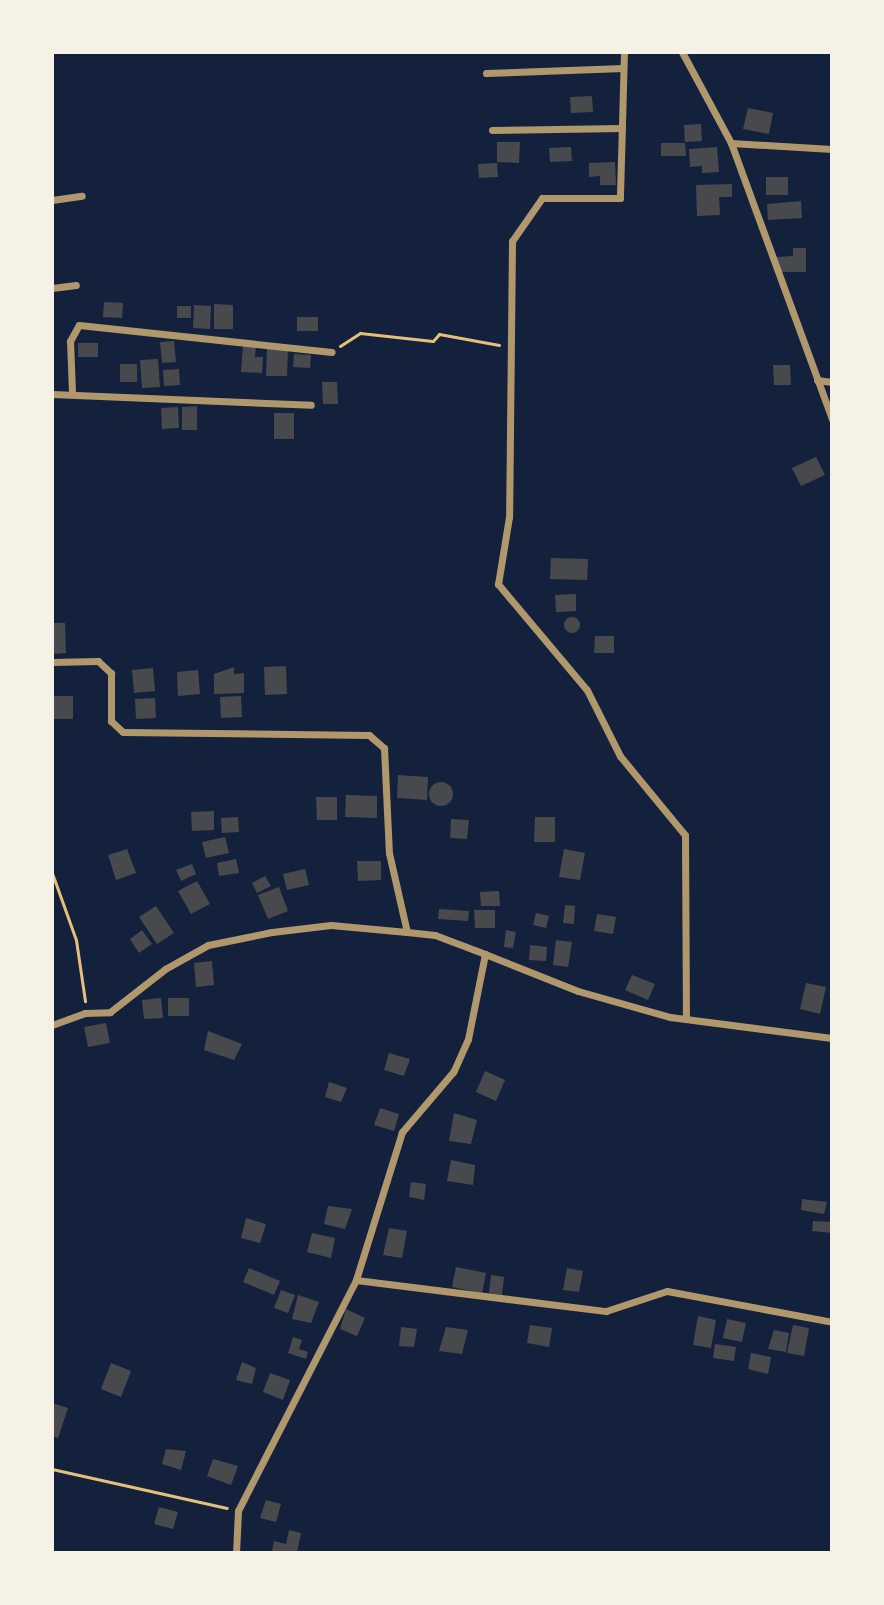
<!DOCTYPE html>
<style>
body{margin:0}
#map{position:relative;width:884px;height:1605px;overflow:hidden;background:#14213d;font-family:"Fira Sans",sans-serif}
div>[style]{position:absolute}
.building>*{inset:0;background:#48494c}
.round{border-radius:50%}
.path>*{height:3px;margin:-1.5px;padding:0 1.5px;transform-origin:1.5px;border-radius:1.5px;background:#e5c07b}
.minor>*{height:7px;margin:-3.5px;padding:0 3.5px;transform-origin:3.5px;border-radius:3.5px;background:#b1986c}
span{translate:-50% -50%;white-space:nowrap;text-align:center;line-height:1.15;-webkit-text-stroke:8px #f6f1e7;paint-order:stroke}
.frame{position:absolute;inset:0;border:54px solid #f6f1e7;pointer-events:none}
</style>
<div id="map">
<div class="building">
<i style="clip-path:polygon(592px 96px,593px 112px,571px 113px,570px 97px)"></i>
<i style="clip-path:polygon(748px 108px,773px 113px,769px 134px,743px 129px)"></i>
<i style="clip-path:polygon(701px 124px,702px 141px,685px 142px,684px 125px)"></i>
<i style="clip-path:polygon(497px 142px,520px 142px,519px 163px,497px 162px)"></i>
<i style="clip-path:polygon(661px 143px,685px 143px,686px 156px,661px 156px)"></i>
<i style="clip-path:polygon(571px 147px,572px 161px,550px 162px,549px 148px)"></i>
<i style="clip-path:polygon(717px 147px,719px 172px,702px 173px,702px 166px,690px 167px,689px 149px)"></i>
<i style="clip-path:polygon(615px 162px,616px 185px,600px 185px,600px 176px,589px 177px,589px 163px)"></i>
<i style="clip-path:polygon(497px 163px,498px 177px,479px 178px,478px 164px)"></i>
<i style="clip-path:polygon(766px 177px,788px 177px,788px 195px,766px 195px)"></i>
<i style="clip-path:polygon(732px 184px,732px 197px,719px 197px,720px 215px,697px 216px,696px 185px)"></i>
<i style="clip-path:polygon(801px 201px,802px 218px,768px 220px,767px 204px)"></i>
<i style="clip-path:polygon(793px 248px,806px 248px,806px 272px,777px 272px,777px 257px,793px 256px)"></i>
<i style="clip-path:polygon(104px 302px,123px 303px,122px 318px,103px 317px)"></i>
<i style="clip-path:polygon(214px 304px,233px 305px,233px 329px,214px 329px)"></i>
<i style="clip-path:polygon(194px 305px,211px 306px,210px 329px,193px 328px)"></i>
<i style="clip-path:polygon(177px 306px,191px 306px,191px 318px,177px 318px)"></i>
<i style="clip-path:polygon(297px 317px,318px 317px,318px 331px,297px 331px)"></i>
<i style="clip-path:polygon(174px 341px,176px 362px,162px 363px,160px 342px)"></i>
<i style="clip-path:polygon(78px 343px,98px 343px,98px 357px,78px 357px)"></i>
<i style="clip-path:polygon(243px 345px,256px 345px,255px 357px,263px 357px,262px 373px,241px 372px)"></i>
<i style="clip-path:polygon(267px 348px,288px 348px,287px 376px,266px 376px)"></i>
<i style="clip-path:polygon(294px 354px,311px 355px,310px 368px,293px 367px)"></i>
<i style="clip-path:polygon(158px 359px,160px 387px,142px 388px,140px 360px)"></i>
<i style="clip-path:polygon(120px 364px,137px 364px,137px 382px,120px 382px)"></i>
<i style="clip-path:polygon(773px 365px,790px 365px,791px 385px,774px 385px)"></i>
<i style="clip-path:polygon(179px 369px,180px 385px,164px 386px,163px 370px)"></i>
<i style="clip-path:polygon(322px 382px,337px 382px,338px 404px,323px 404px)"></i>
<i style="clip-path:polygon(197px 406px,197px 430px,182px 430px,182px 407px)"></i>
<i style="clip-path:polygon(178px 407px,179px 428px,162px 429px,161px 408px)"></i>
<i style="clip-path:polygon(274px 413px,294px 413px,294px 439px,274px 439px)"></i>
<i style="clip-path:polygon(816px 457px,825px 475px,801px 486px,792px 468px)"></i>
<i style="clip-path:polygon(551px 558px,588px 559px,587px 580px,550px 579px)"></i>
<i style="clip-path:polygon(576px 594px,576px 611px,556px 612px,555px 595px)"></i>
<i class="round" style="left:564px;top:617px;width:16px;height:16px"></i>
<i style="clip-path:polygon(52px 623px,65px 623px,66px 653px,52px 654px)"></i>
<i style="clip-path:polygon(595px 636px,614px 636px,614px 653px,594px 653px)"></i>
<i style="clip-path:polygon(286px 666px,287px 694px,265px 695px,264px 667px)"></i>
<i style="clip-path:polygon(234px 667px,234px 674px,244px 673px,244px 693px,214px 694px,214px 674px)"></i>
<i style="clip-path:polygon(153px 668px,155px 691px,134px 693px,132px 670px)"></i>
<i style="clip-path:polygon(198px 670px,200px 694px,178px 696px,177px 672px)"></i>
<i style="clip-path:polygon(52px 696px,73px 696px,73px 719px,52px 719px)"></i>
<i style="clip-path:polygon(241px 696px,242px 717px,221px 718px,220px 697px)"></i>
<i style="clip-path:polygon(155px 698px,156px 718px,136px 719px,135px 699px)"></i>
<i style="clip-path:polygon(398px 775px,428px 777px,427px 800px,397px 798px)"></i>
<i class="round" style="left:429px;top:782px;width:24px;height:24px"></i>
<i style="clip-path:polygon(346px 795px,377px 796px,377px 818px,345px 817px)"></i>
<i style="clip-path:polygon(316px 797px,337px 797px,337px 820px,317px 820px)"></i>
<i style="clip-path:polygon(214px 811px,214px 830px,192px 831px,191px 812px)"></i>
<i style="clip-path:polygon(238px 817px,239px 832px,222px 833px,221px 818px)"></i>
<i style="clip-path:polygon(535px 817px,555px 817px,555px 842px,534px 842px)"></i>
<i style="clip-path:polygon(451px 819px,469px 820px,467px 839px,450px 838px)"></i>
<i style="clip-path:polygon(225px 837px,229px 853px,206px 858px,202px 842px)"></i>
<i style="clip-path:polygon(127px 849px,136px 873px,116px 880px,108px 855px)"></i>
<i style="clip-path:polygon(564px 849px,585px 853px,580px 880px,559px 877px)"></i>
<i style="clip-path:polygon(236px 859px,239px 873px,219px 876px,217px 863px)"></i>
<i style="clip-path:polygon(357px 861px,381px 861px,381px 880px,358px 881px)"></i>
<i style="clip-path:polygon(192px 864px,196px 874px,181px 881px,176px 870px)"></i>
<i style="clip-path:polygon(305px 869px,309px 885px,287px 890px,283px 874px)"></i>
<i style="clip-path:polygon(265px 876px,271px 886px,257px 893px,252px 883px)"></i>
<i style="clip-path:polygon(197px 881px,210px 904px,191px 914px,178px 891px)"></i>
<i style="clip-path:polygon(279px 887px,288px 911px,268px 919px,258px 895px)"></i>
<i style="clip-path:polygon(499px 891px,500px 906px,481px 906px,480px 892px)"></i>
<i style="clip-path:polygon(565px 905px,575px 906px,574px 924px,563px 923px)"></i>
<i style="clip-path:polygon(156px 906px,174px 933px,157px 944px,139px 917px)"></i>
<i style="clip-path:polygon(439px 909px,469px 911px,468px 921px,438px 919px)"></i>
<i style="clip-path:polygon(474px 910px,495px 910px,495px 928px,475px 928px)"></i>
<i style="clip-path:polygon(536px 913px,549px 916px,546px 928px,533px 925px)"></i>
<i style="clip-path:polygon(597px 914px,616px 917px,613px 934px,594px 931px)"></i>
<i style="clip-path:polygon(142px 930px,152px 944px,139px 953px,130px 939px)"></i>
<i style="clip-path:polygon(506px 930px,516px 932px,513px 948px,504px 947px)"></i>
<i style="clip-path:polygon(556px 940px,572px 942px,568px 967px,553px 965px)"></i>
<i style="clip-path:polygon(530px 945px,547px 947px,546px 961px,529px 960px)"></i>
<i style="clip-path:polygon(212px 961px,214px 985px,196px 987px,194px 963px)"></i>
<i style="clip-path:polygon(632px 975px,655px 984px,648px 1000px,625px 990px)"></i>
<i style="clip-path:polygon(806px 983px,826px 987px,820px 1014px,800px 1009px)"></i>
<i style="clip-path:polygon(161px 998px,163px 1018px,144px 1019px,142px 1000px)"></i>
<i style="clip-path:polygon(168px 998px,189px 998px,189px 1016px,168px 1016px)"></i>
<i style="clip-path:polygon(106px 1023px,110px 1043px,88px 1047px,84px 1027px)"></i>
<i style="clip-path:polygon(208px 1031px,242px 1044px,234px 1060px,204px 1050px)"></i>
<i style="clip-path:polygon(389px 1053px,410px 1059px,404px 1076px,384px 1070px)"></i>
<i style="clip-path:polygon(485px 1071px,505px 1080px,496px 1101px,476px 1092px)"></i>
<i style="clip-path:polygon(329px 1082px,347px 1088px,341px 1102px,325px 1097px)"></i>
<i style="clip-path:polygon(380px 1108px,399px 1114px,394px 1131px,374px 1125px)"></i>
<i style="clip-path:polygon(454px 1113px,477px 1120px,471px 1144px,449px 1141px)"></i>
<i style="clip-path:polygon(451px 1160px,475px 1165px,473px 1185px,447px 1181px)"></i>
<i style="clip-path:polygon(411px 1182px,426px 1184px,424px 1200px,409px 1197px)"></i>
<i style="clip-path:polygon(802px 1199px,827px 1202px,824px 1214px,801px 1210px)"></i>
<i style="clip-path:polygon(328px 1206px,352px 1209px,345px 1229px,324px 1224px)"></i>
<i style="clip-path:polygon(246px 1218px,266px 1224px,260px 1243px,241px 1238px)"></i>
<i style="clip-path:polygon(813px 1221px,832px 1222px,832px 1233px,812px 1231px)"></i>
<i style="clip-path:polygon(389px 1228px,407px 1231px,402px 1258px,383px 1255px)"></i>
<i style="clip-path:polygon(312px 1233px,335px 1238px,331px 1258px,307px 1252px)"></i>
<i style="clip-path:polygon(456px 1267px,486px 1273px,482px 1293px,452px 1287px)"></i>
<i style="clip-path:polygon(249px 1268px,280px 1281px,274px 1295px,243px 1282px)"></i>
<i style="clip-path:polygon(567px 1268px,583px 1271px,579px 1292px,563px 1290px)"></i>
<i style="clip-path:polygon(491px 1275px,504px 1277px,502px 1295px,489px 1293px)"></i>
<i style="clip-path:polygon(281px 1290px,295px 1295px,288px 1313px,274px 1308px)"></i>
<i style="clip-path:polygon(298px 1295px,319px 1302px,311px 1323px,292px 1319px)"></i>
<i style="clip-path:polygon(346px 1309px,365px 1318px,357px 1336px,340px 1329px)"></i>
<i style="clip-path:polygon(698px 1316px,716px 1320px,711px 1348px,693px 1345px)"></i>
<i style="clip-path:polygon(727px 1319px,746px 1323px,742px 1342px,723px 1338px)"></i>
<i style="clip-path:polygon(530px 1325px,552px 1328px,549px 1347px,527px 1343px)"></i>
<i style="clip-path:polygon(793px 1325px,809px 1328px,804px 1356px,787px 1353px)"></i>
<i style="clip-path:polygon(401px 1327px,417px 1329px,414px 1347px,399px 1346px)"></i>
<i style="clip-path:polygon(446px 1327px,468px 1330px,462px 1354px,439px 1351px)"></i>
<i style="clip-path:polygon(774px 1330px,789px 1333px,786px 1352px,768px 1349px)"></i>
<i style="clip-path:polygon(293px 1337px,302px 1340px,299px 1349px,308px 1352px,306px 1359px,288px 1353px)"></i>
<i style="clip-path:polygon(715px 1344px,736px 1347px,734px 1361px,713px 1358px)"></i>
<i style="clip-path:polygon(751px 1353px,771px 1357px,768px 1374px,748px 1369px)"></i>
<i style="clip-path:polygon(242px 1362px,256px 1368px,252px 1384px,236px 1380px)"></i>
<i style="clip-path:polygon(111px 1363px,131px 1371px,121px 1397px,101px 1389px)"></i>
<i style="clip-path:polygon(270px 1373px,290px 1380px,283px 1400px,263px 1392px)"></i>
<i style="clip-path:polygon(52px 1403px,68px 1408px,58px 1438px,52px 1436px)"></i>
<i style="clip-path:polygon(166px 1449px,186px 1451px,181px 1470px,162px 1464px)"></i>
<i style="clip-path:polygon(213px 1459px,238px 1466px,231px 1485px,207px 1476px)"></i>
<i style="clip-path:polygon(266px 1500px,281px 1504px,276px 1522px,260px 1518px)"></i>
<i style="clip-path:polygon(159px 1507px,178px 1512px,173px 1529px,154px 1524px)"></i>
<i style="clip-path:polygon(289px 1530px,301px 1533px,297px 1553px,272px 1551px,274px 1541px,286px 1544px)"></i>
</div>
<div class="path">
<i style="left:340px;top:346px;width:24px;rotate:-33deg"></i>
<i style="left:360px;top:333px;width:73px;rotate:6.3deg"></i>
<i style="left:433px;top:341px;width:9px;rotate:-49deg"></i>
<i style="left:439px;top:334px;width:61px;rotate:10.4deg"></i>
<i style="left:52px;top:873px;width:71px;rotate:70.3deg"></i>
<i style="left:76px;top:940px;width:62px;rotate:81.6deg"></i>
<i style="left:52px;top:1469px;width:179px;rotate:12.6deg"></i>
</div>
<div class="minor">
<i style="left:624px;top:52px;width:146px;rotate:91.6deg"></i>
<i style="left:620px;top:198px;width:78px;rotate:180deg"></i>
<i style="left:542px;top:198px;width:52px;rotate:124.9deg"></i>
<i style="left:512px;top:241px;width:276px;rotate:90.6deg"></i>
<i style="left:509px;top:517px;width:68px;rotate:99.3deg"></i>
<i style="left:498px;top:584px;width:138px;rotate:50deg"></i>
<i style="left:587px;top:690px;width:74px;rotate:63.4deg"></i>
<i style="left:620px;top:756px;width:102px;rotate:50.6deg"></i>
<i style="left:685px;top:835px;width:184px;rotate:89.7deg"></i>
<i style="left:682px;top:52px;width:103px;rotate:61.7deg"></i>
<i style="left:731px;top:143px;width:294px;rotate:69.9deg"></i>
<i style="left:486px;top:73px;width:137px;rotate:-2.1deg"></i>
<i style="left:492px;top:130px;width:130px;rotate:-0.9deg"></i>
<i style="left:731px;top:143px;width:101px;rotate:3.4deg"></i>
<i style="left:52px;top:200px;width:30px;rotate:-8deg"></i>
<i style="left:52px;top:288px;width:24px;rotate:-7deg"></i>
<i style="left:817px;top:380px;width:15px;rotate:8deg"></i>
<i style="left:72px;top:392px;width:51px;rotate:-92.2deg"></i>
<i style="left:70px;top:341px;width:18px;rotate:-61deg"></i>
<i style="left:79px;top:325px;width:254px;rotate:6.1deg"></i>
<i style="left:52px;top:394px;width:259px;rotate:2.4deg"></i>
<i style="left:52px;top:662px;width:46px;rotate:-1.2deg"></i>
<i style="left:98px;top:661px;width:18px;rotate:43deg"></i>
<i style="left:111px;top:673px;width:48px;rotate:90deg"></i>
<i style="left:111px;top:721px;width:16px;rotate:43deg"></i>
<i style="left:123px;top:732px;width:246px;rotate:0.7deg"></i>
<i style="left:369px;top:735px;width:20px;rotate:41deg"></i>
<i style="left:384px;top:748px;width:105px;rotate:87.3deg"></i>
<i style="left:389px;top:853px;width:81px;rotate:77.2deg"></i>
<i style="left:485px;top:954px;width:100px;rotate:21.7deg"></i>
<i style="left:578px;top:991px;width:96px;rotate:15.8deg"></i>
<i style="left:670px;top:1017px;width:163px;rotate:7.4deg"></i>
<i style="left:52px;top:1025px;width:35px;rotate:-20deg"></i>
<i style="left:85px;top:1013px;width:25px;rotate:-2deg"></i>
<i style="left:110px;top:1012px;width:70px;rotate:-38deg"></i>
<i style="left:165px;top:969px;width:49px;rotate:-29.2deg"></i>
<i style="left:208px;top:945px;width:65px;rotate:-11.5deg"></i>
<i style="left:272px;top:932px;width:59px;rotate:-6.8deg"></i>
<i style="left:331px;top:925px;width:76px;rotate:5.3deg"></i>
<i style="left:407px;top:932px;width:28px;rotate:6deg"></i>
<i style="left:435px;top:935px;width:53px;rotate:20.8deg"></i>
<i style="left:485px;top:954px;width:87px;rotate:101.3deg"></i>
<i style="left:468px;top:1039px;width:36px;rotate:114deg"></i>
<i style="left:453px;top:1072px;width:79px;rotate:130.4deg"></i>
<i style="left:402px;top:1132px;width:155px;rotate:107.3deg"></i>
<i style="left:356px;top:1280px;width:259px;rotate:117.1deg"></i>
<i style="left:238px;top:1511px;width:42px;rotate:92.7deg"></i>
<i style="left:356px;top:1280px;width:252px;rotate:7.1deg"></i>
<i style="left:606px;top:1311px;width:64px;rotate:-18.2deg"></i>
<i style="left:667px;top:1291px;width:168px;rotate:10.6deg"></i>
</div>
<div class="frame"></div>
</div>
